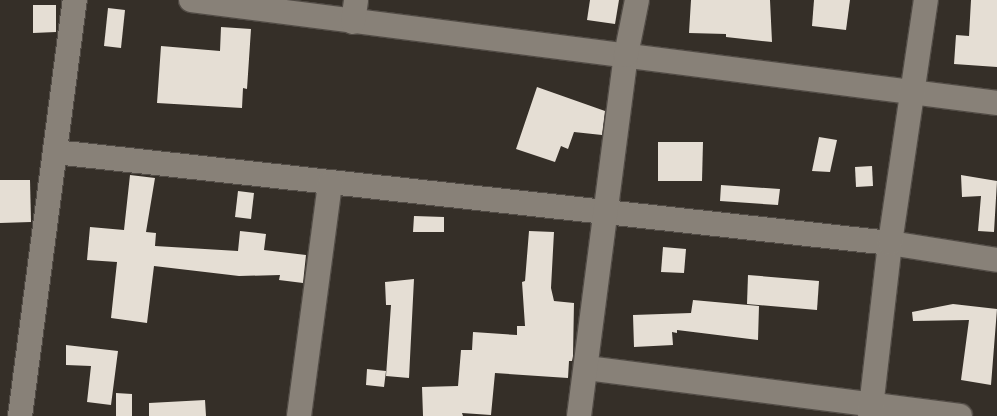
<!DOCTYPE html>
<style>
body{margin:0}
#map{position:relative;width:997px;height:416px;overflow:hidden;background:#352f28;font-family:"Public Sans",sans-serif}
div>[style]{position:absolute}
.building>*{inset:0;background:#e5ded4}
.roads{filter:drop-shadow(1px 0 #524c46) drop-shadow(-1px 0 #524c46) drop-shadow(0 1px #524c46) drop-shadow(0 -1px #524c46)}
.street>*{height:24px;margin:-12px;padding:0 12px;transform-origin:12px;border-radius:12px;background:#888178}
span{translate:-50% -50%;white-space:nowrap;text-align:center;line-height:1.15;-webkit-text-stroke:5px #1a1814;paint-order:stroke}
</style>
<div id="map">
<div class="building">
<i style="clip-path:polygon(590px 0,619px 0,615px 24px,587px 20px)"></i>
<i style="clip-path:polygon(691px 0,770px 0,772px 42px,726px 37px,726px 34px,689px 33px)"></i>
<i style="clip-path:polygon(814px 0,850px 0,846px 30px,812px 26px)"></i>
<i style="clip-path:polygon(971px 0,997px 0,997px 67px,954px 64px,956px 35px,969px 36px)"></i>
<i style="clip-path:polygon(33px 5px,56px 5px,56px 32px,33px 33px)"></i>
<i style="clip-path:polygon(108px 8px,125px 10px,121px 48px,104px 46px)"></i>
<i style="clip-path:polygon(221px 27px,251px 29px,247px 89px,243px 88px,242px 108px,157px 103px,161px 46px,220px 51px)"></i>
<i style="clip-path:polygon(537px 87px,605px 111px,602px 135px,574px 132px,568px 149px,561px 146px,555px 162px,516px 149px)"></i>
<i style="clip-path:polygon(819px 137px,837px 140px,830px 172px,812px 171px)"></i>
<i style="clip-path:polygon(658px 142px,703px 142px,702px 181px,658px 181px)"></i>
<i style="clip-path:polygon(872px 166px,873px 186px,856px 187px,855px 167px)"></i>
<i style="clip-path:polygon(130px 175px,155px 178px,146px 232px,156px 233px,155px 246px,238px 251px,240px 231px,266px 234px,264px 250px,306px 255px,303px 283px,279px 280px,280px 275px,239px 276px,154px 266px,147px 323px,111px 318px,117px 262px,87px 260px,90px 227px,124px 230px)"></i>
<i style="clip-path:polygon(961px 175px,997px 181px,994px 232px,978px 231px,981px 196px,962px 197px)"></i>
<i style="clip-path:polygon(0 180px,30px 180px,31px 222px,0 223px)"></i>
<i style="clip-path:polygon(721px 185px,780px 189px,778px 205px,720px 201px)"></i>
<i style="clip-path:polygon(238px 191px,254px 193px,251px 219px,235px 217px)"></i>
<i style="clip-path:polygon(414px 216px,444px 217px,444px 232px,413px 232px)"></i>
<i style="clip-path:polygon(529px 231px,554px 232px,551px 288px,554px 301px,574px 303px,573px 356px,572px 361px,569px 361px,568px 378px,495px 373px,491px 415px,462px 413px,463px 416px,423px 416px,422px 387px,458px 386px,461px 350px,472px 350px,473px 332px,517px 335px,517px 326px,525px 326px,522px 282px,525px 281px)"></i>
<i style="clip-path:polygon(663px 247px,686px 249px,684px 273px,661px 272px)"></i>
<i style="clip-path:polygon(748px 275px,819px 281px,817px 310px,747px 304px)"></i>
<i style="clip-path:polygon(414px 279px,409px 378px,386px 376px,391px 305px,386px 305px,385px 282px)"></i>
<i style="clip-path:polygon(693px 300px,759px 306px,758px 340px,677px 330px,677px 333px,672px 332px,673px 345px,634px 347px,633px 315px,691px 313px)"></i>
<i style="clip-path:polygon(953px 304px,997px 309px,991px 385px,961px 380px,969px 320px,913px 321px,912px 312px)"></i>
<i style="clip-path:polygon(66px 345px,118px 351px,111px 405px,87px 402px,91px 366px,66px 365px)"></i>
<i style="clip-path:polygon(367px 369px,386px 371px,384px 387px,366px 385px)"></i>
<i style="clip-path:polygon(116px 393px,132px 394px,132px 416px,116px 416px)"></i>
<i style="clip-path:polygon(205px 400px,206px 416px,149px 416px,149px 403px)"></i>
</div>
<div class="roads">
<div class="street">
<i style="left:191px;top:0;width:813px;rotate:7.28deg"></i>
<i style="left:353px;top:22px;width:22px;rotate:-82deg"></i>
<i style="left:55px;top:152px;width:840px;rotate:6.22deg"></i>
<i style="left:890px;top:243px;width:108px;rotate:9deg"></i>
<i style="left:587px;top:368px;width:376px;rotate:7.3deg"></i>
<i style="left:20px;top:416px;width:420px;rotate:-82.5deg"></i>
<i style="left:299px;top:416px;width:235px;rotate:-82.4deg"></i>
<i style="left:579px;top:416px;width:364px;rotate:-82.6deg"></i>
<i style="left:626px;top:55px;width:56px;rotate:-78.7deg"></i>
<i style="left:870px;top:416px;width:174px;rotate:-83.4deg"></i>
<i style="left:890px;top:243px;width:246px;rotate:-81.6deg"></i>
</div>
</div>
</div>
